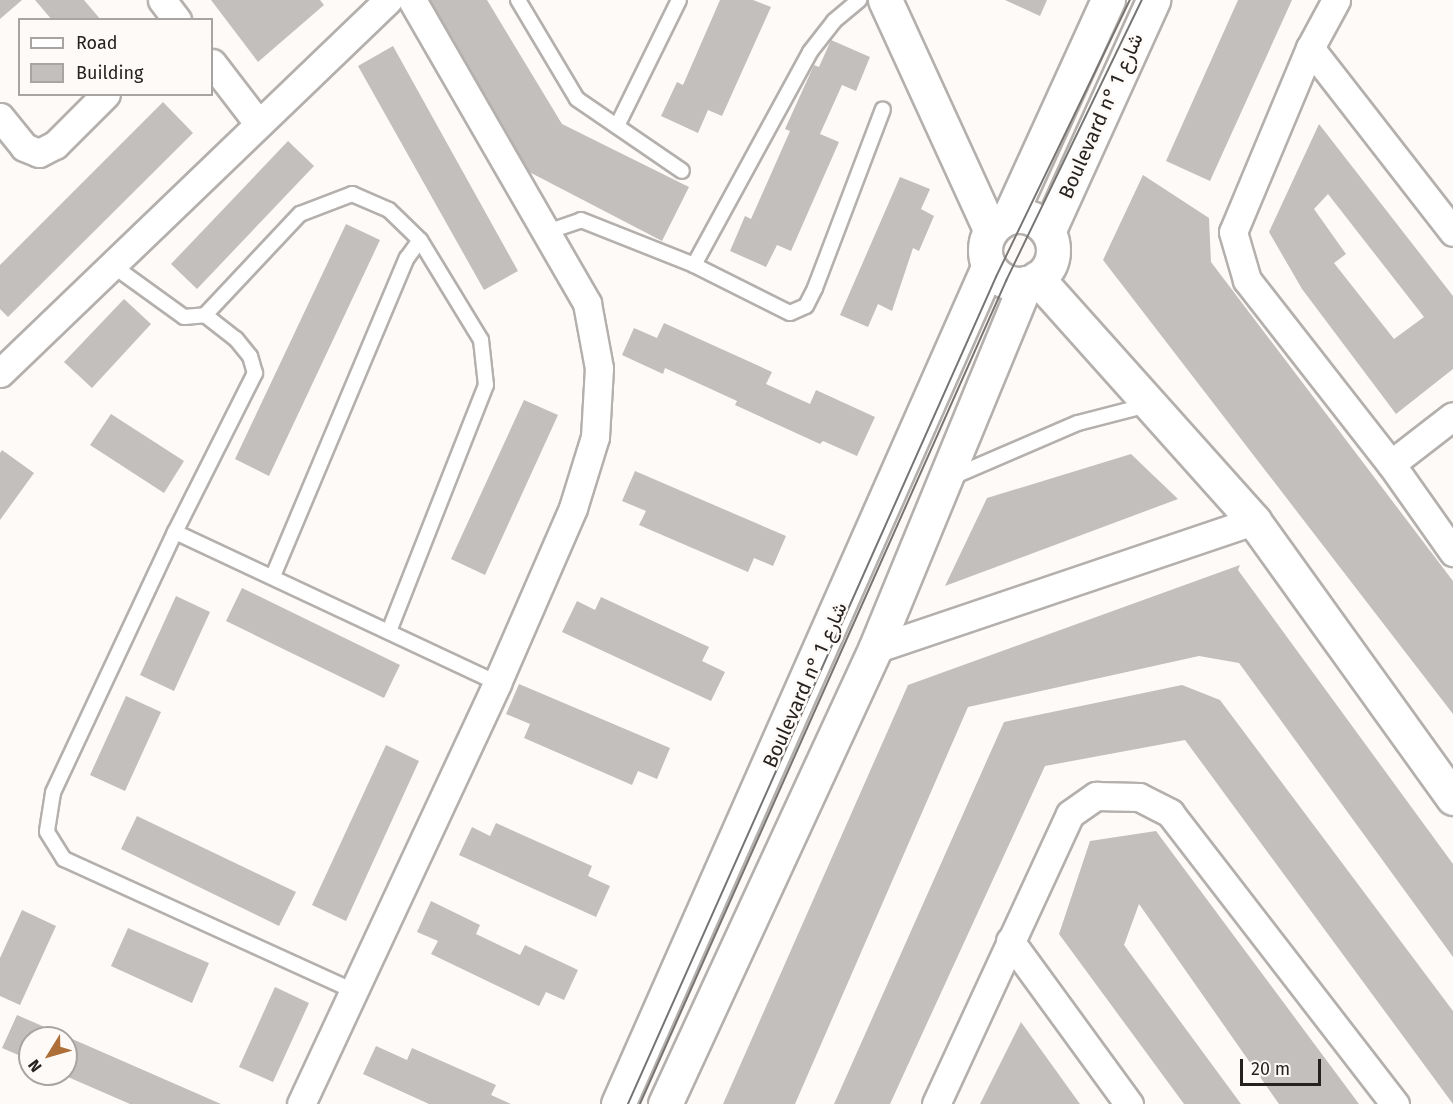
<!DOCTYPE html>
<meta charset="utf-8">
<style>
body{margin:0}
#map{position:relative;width:1453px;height:1104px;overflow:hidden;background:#fefaf7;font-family:"Fira Sans",Vazirmatn,sans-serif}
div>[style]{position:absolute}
.building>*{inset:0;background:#c3bfbd}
.roads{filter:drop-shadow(2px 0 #b4b0ad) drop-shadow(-2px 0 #b4b0ad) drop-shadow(0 2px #b4b0ad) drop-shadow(0 -2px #b4b0ad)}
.service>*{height:14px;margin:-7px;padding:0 7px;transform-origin:7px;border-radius:7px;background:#fff}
.minor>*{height:27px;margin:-13.5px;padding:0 13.5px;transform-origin:13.5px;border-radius:13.5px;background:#fff}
.tertiary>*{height:33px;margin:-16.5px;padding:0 16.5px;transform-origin:16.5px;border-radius:16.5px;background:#fff}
.secondary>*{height:33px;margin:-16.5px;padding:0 16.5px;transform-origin:16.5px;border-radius:16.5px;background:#fff}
.secondary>.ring{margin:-16.5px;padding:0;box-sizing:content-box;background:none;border:33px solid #fff;border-radius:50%}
.tram>*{height:1.5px;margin:-0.75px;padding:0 0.75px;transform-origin:0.75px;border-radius:0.75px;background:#777573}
span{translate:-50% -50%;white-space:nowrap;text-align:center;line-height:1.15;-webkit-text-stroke:5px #fefaf7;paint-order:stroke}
.street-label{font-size:20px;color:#242322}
.legend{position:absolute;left:18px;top:18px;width:195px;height:78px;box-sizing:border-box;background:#fefaf7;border:2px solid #a7a4a2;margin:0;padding:8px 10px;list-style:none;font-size:18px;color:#242322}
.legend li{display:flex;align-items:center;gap:12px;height:30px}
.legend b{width:30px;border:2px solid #a7a4a2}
.north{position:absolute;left:18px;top:1026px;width:60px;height:60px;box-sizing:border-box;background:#fefaf7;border:2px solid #a7a4a2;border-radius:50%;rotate:233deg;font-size:16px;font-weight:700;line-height:24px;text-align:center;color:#242322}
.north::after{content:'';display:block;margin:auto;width:21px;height:27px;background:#ae6e37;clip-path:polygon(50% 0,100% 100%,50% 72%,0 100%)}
.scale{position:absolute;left:1240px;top:1059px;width:81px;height:27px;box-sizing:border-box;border:3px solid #242322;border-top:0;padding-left:8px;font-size:18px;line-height:21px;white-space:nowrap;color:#242322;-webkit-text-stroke:4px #fefaf7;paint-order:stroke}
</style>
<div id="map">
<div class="building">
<i style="clip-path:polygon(0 0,22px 0,0 19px)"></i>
<i style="clip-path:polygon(35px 0,84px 0,101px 20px,52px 20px)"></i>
<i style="clip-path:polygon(211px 0,320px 0,324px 5px,258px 62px)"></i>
<i style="clip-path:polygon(417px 0,487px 0,562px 124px,689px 187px,662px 241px,510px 162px)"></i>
<i style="clip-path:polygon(720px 0,753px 0,771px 7px,722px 116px,708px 110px,698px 133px,661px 116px,677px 82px,683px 85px)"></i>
<i style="clip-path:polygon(1005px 0,1047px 0,1040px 16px)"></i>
<i style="clip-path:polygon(1238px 0,1292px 0,1210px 181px,1166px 161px)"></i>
<i style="clip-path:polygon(831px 40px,870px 57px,856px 91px,842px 85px,820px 134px,839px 142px,791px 251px,777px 245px,766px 267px,730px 251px,745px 216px,751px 219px,790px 131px,785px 129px,814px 65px,819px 67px)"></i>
<i style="clip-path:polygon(393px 46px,518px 271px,484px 290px,358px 66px)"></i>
<i style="clip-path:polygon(163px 102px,193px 133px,8px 317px,0 309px,0 265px)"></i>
<i style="clip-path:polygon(evenodd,1319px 124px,1453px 296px,1453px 369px,1396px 414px,1302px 289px,1269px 232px,1319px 124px,1328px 194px,1424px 317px,1394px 339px,1334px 263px,1346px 254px,1314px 209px,1328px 194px)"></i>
<i style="clip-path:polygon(288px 141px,314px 166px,197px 289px,171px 264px)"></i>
<i style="clip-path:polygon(1143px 175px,1209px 218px,1211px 262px,1453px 581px,1453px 714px,1103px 260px)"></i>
<i style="clip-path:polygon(900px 177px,930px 189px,921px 209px,934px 216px,919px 251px,913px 248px,892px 311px,878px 304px,868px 327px,840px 315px)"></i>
<i style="clip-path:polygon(346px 224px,380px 240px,269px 476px,235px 459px)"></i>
<i style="clip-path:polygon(124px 299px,151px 324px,92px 388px,64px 362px)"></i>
<i style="clip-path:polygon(664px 323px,772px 372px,766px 384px,810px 404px,816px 390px,875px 417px,857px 456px,823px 441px,820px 444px,735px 405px,737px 401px,665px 368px,663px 374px,622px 355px,634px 328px,657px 338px)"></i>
<i style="clip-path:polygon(524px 400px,558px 415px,485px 575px,451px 559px)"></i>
<i style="clip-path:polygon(111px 414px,184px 461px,164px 493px,90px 445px)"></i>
<i style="clip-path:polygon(2px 450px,34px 473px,0 520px,0 453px)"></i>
<i style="clip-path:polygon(1131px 454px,1178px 499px,945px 586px,987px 498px)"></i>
<i style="clip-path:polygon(635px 471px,786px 536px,773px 566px,754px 558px,748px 572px,639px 525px,646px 511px,622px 501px)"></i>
<i style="clip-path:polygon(1240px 565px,1238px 570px,1453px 864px,1453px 957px,1239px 663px,1199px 656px,968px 707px,795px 1104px,723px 1104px,908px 685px)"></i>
<i style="clip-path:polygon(242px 588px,400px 665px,384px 698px,226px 621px)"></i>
<i style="clip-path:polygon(176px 596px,210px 612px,174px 691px,140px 675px)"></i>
<i style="clip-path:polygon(601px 597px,709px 647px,702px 661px,725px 672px,711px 701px,562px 632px,577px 601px,595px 610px)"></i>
<i style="clip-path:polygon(519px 684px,670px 748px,657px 779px,638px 771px,632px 785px,524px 738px,530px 724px,506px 714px)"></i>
<i style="clip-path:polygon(1182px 685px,1220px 700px,1453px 1011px,1453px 1104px,1185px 740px,1045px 766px,890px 1104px,834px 1104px,1004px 722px)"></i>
<i style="clip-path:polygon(126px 696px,161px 712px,125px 791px,90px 775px)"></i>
<i style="clip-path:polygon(386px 745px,419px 761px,346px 921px,312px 905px)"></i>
<i style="clip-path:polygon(137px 816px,296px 892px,279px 926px,121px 849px)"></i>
<i style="clip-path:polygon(496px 823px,592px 866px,588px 876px,610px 886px,596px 917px,459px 855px,472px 827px,490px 836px)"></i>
<i style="clip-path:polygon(1156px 831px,1359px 1104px,1279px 1104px,1139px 904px,1124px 945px,1241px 1104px,1184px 1104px,1059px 934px,1090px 841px)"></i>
<i style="clip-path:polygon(431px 901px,480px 925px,476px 934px,520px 955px,525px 945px,578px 970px,564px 1000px,546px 992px,539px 1006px,431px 954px,438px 941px,417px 932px)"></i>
<i style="clip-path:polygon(22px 910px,56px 926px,20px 1005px,0 996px,0 958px)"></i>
<i style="clip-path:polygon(128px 928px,209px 963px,192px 1003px,111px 966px)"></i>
<i style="clip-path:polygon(275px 987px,309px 1003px,273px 1082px,239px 1067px)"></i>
<i style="clip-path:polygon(17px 1015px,70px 1038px,221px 1104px,130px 1104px,61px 1074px,66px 1074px,66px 1038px,30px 1038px,30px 1060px,2px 1048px)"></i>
<i style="clip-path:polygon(1021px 1022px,1080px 1104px,980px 1104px)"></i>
<i style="clip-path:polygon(376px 1046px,407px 1060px,412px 1048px,496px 1085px,491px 1095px,511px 1104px,429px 1104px,363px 1074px)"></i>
</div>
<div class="roads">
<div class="service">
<i style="left:518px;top:0;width:115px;rotate:59.2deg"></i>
<i style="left:577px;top:99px;width:127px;rotate:34.4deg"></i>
<i style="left:617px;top:126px;width:140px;rotate:-63.8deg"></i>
<i style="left:547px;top:232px;width:36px;rotate:-19deg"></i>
<i style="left:581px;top:220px;width:122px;rotate:21.7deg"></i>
<i style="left:694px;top:265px;width:107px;rotate:26.6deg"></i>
<i style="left:790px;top:313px;width:17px;rotate:-24deg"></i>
<i style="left:806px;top:306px;width:20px;rotate:-63deg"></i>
<i style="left:815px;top:288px;width:191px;rotate:-69.2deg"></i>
<i style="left:112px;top:265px;width:89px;rotate:35.8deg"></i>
<i style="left:184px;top:317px;width:21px;rotate:-5deg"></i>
<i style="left:205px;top:315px;width:139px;rotate:-46.8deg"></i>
<i style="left:300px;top:214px;width:56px;rotate:-21deg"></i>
<i style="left:352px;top:194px;width:40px;rotate:23.4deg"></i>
<i style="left:389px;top:210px;width:43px;rotate:44.1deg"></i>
<i style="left:694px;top:265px;width:243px;rotate:-61.4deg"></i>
<i style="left:810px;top:52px;width:39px;rotate:-52deg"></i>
<i style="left:834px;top:21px;width:33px;rotate:-40deg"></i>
<i style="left:205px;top:315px;width:39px;rotate:38deg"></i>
<i style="left:236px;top:339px;width:22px;rotate:51deg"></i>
<i style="left:250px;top:356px;width:18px;rotate:74deg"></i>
<i style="left:255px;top:373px;width:178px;rotate:116.7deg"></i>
<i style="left:175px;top:532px;width:288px;rotate:115.1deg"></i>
<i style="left:53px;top:793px;width:39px;rotate:99deg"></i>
<i style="left:47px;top:832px;width:32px;rotate:58deg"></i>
<i style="left:64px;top:859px;width:319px;rotate:24.5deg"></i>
<i style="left:950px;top:478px;width:139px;rotate:-23.3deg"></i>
<i style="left:1078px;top:423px;width:72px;rotate:-14.4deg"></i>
<i style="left:175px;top:532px;width:356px;rotate:25.1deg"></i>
<i style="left:273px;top:576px;width:345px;rotate:-67.2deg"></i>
<i style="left:407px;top:258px;width:22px;rotate:-54deg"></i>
<i style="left:420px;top:240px;width:117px;rotate:58.6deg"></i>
<i style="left:481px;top:340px;width:45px;rotate:83.7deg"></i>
<i style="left:486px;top:385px;width:264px;rotate:111.5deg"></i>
</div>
<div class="minor">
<i style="left:162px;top:0;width:25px;rotate:53deg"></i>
<i style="left:1336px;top:0;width:55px;rotate:118.4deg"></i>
<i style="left:1310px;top:48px;width:199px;rotate:112.7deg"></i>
<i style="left:1233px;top:232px;width:50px;rotate:73.7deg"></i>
<i style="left:1247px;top:280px;width:234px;rotate:52deg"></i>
<i style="left:1391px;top:464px;width:108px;rotate:54.8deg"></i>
<i style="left:1310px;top:48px;width:233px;rotate:52.1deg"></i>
<i style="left:212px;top:63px;width:76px;rotate:52.5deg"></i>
<i style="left:0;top:117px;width:38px;rotate:51deg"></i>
<i style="left:24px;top:147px;width:16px;rotate:22deg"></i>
<i style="left:39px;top:153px;width:18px;rotate:-27deg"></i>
<i style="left:55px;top:145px;width:72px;rotate:-45deg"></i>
<i style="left:0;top:373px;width:538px;rotate:-43.87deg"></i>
<i style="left:1391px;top:464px;width:78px;rotate:-37.7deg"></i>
<i style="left:875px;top:649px;width:400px;rotate:-18.7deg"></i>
<i style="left:1010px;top:941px;width:202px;rotate:53.9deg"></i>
<i style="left:301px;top:1104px;width:464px;rotate:-65deg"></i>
<i style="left:497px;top:683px;width:191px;rotate:-66.5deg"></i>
<i style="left:573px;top:508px;width:74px;rotate:-72.8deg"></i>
<i style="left:595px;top:437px;width:69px;rotate:-86.7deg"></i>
<i style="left:599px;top:368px;width:66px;rotate:-100.5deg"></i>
<i style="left:587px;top:303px;width:350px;rotate:-120deg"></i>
<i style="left:936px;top:1104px;width:319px;rotate:-65.2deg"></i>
<i style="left:1070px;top:814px;width:32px;rotate:-35deg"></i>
<i style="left:1096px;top:796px;width:43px;rotate:1.3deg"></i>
<i style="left:1139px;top:797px;width:35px;rotate:27deg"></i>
<i style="left:1170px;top:813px;width:368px;rotate:52.3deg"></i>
</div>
<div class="tertiary">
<i style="left:885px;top:0;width:254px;rotate:65.4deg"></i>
<i style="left:1037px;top:278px;width:326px;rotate:48.2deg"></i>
<i style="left:1254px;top:521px;width:341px;rotate:54.3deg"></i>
</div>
<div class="secondary">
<i class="ring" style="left:985px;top:216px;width:35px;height:35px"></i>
<i style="left:1009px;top:217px;width:239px;rotate:-65.5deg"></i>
<i style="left:1048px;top:232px;width:255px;rotate:-65.6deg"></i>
<i style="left:618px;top:1104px;width:917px;rotate:-66.15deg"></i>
<i style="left:665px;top:1104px;width:501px;rotate:-65.22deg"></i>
<i style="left:875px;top:649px;width:396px;rotate:-67.6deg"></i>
</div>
</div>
<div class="tram">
<i style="left:628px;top:1104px;width:905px;rotate:-66.01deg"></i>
<i style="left:996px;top:277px;width:308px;rotate:-64.2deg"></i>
<i style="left:640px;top:1104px;width:901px;rotate:-66.02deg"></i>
<i style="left:1006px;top:281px;width:312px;rotate:-64.2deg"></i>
</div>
<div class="street-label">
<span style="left:1101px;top:116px;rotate:-66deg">Boulevard n° شارع 1</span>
<span style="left:805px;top:685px;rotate:-66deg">Boulevard n° شارع 1</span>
</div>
<ul class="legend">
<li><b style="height:8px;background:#fff"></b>Road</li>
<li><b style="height:16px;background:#c3bfbd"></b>Building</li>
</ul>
<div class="north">N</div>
<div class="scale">20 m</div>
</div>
